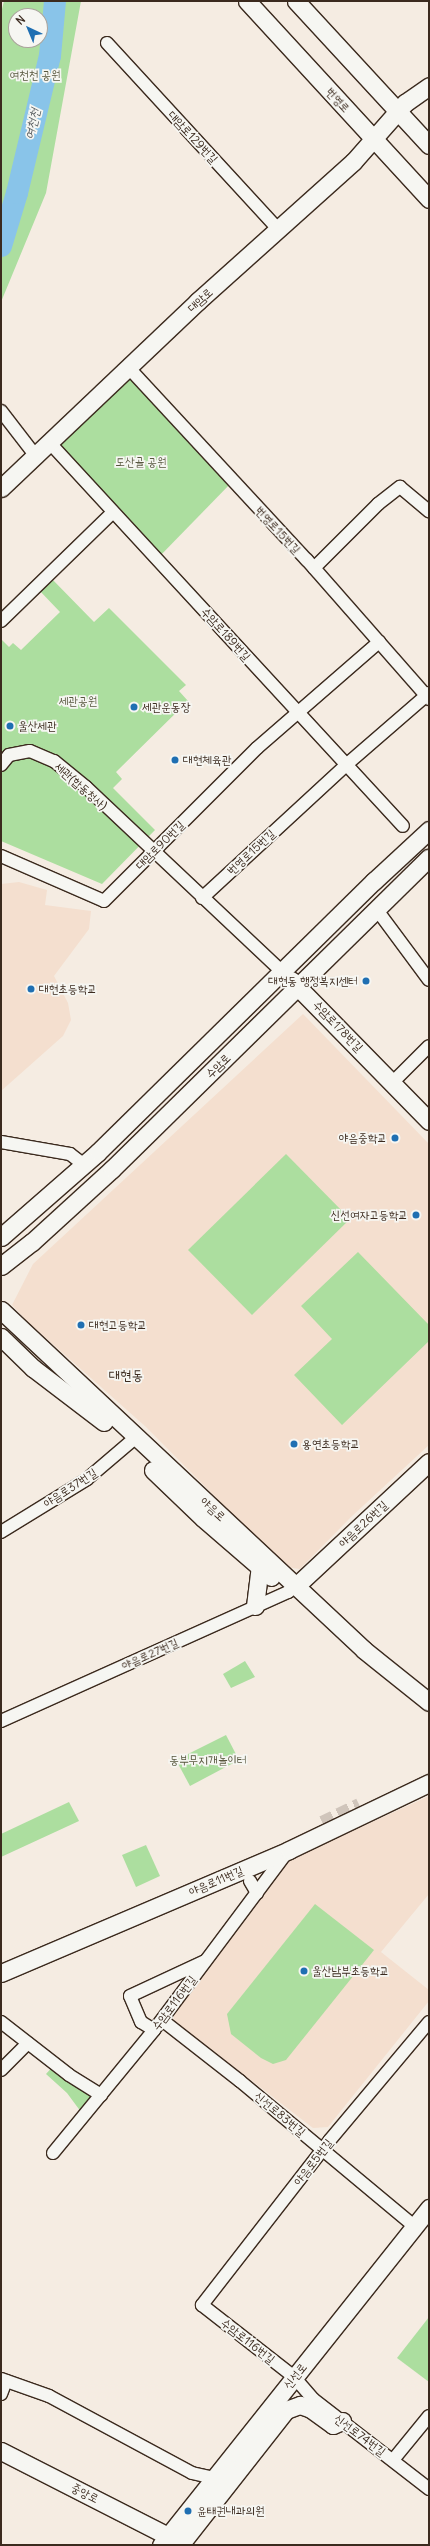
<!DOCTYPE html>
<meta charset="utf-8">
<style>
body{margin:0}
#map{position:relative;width:430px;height:2546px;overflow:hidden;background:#f5ece2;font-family:Delius,"Poor Story",sans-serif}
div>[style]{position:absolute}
.built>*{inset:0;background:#f4dfcf}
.green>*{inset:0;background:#acde9f}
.river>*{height:22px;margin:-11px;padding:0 11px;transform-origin:11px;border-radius:11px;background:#89c4e9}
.street-tunnel>*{height:12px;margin-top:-6px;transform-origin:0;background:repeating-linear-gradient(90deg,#d0c5bb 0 12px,transparent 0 18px)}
.roads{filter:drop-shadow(1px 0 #3b2a1e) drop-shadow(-1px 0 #3b2a1e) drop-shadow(0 1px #3b2a1e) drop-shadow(0 -1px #3b2a1e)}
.street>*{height:12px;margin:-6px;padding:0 6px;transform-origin:6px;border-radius:6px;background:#f6f6f2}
.secondary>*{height:17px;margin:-8.5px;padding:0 8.5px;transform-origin:8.5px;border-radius:8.5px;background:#f6f6f2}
.dots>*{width:11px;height:11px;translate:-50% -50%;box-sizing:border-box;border:2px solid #f6f6f2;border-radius:50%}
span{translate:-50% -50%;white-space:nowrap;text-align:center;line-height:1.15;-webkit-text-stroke:3.5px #f6f6f2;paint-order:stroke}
.park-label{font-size:12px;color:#57573e}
.street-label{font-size:12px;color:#3b2a1e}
.poi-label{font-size:12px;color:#3b2a1e}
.left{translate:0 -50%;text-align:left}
.right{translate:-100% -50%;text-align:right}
.water-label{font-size:13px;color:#52585b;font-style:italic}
.quarter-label{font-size:14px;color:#3b2a1e}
.frame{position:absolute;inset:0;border:2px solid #3b2a1e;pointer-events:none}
.north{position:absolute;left:8px;top:8px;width:40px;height:40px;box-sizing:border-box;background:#f6f6f2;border:1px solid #aba49d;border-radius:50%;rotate:316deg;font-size:11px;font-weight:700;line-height:16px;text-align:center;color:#3b2a1e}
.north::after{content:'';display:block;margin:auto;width:14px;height:18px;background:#1f6fb2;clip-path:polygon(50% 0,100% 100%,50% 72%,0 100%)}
</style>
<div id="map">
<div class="built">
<i style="clip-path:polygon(19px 882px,47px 890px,45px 905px,91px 911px,89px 929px,54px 976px,68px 1003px,71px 1020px,63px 1036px,1px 1091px,1px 884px)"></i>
<i style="clip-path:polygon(303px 1014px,429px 1144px,429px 1445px,351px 1517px,300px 1569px,285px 1567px,146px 1427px,29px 1323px,12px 1305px,33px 1264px)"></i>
<i style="clip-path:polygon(429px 1796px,429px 1894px,381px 1952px,429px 1990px,429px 2001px,328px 2127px,313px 2128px,174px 2021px,173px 2010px,291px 1859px)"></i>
</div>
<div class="green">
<i style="clip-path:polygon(evenodd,4px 1px,81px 1px,46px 193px,1px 302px,1px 13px,4px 1px,16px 16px,40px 16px,40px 40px,16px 40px,16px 16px)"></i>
<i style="clip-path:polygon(128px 367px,233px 481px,157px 559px,49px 442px)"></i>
<i style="clip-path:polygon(50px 577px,94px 622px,109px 608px,186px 685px,179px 691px,188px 701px,116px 772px,122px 779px,113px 788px,155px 830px,102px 884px,1px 841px,1px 639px,9px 647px,13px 643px,21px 650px,60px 612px,38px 589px)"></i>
<i style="clip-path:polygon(286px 1154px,350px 1219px,252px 1315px,188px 1250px)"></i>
<i style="clip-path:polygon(358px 1252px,429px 1325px,429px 1341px,342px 1425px,294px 1375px,332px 1339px,301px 1306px)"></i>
<i style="clip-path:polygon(245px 1661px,255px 1677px,231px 1688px,223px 1674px)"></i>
<i style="clip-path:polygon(226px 1735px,239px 1760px,190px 1786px,176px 1760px)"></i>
<i style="clip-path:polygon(69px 1802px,79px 1821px,1px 1857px,1px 1834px)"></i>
<i style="clip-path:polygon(146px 1845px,160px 1876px,136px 1887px,122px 1855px)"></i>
<i style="clip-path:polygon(315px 1904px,374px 1950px,286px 2060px,273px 2064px,261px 2058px,231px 2034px,227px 2014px)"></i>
<i style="clip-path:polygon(55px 2064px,101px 2095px,84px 2116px,67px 2093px,46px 2074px)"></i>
<i style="clip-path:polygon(429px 2317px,429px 2382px,397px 2358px)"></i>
</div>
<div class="river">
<i style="left:1px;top:246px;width:55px;rotate:-73.2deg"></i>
<i style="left:17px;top:193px;width:141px;rotate:-76.5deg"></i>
<i style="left:50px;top:56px;width:55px;rotate:-84.8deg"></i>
</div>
<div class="street-tunnel">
<i style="left:322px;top:1822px;width:41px;rotate:-25.9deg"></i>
</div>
<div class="roads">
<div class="street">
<i style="left:107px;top:43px;width:255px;rotate:47.4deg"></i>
<i style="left:128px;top:367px;width:263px;rotate:47.2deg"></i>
<i style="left:307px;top:560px;width:185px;rotate:48.7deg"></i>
<i style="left:1px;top:411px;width:56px;rotate:52.3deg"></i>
<i style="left:49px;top:442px;width:522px;rotate:47.33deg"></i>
<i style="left:314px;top:568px;width:91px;rotate:-45deg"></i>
<i style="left:378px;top:504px;width:28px;rotate:-38deg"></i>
<i style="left:400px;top:487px;width:38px;rotate:40deg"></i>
<i style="left:1px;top:621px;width:156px;rotate:-44.2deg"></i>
<i style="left:1px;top:765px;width:13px;rotate:-51deg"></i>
<i style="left:9px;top:755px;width:21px;rotate:-11deg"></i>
<i style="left:30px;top:751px;width:26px;rotate:23deg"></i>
<i style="left:54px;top:761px;width:41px;rotate:39.1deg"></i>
<i style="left:86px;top:787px;width:270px;rotate:43.3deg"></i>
<i style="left:1px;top:856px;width:112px;rotate:23.6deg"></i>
<i style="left:104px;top:901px;width:216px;rotate:-45deg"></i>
<i style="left:257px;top:748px;width:162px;rotate:-41deg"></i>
<i style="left:202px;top:898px;width:196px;rotate:-42.7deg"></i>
<i style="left:346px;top:765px;width:110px;rotate:-40.9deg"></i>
<i style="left:377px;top:910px;width:87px;rotate:53.4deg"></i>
<i style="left:392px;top:1083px;width:52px;rotate:-45deg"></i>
<i style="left:1px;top:1142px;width:70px;rotate:9.9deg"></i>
<i style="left:70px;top:1154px;width:18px;rotate:38deg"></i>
<i style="left:1px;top:1532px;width:101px;rotate:-31.6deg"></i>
<i style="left:87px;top:1479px;width:63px;rotate:-40.5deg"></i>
<i style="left:1px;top:1721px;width:315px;rotate:-24.2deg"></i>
<i style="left:288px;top:1592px;width:11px;rotate:-38deg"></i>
<i style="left:250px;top:1881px;width:14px;rotate:60deg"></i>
<i style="left:162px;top:2020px;width:99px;rotate:38deg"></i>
<i style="left:240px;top:2081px;width:226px;rotate:39.8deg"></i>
<i style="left:1px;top:2022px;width:86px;rotate:37.9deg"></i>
<i style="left:69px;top:2075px;width:38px;rotate:32deg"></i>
<i style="left:429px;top:2022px;width:154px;rotate:130deg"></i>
<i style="left:330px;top:2140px;width:209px;rotate:127.8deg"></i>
<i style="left:202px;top:2305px;width:117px;rotate:38deg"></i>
<i style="left:294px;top:2377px;width:29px;rotate:49deg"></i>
<i style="left:313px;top:2399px;width:147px;rotate:37.8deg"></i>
<i style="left:154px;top:2030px;width:15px;rotate:-148deg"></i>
<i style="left:141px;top:2022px;width:28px;rotate:-113deg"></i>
<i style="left:130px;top:1996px;width:83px;rotate:-25deg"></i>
<i style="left:1px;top:2070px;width:38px;rotate:-45deg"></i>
<i style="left:53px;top:2153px;width:159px;rotate:-50.6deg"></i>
<i style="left:154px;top:2030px;width:224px;rotate:-53.2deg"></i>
<i style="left:1px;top:2379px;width:51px;rotate:19.5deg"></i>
<i style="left:49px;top:2396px;width:162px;rotate:28.3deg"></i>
<i style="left:192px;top:2473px;width:22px;rotate:13deg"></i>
<i style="left:1px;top:2394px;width:14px;rotate:-69deg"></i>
<i style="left:393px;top:2460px;width:57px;rotate:-50.7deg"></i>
</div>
<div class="secondary">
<i style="left:247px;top:1px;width:269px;rotate:47.4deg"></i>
<i style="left:296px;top:1px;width:196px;rotate:47.3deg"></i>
<i style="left:1px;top:488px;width:272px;rotate:-43.5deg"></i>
<i style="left:198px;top:301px;width:208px;rotate:-41.9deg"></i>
<i style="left:353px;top:162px;width:79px;rotate:-48.6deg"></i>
<i style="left:405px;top:103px;width:29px;rotate:-35deg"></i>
<i style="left:291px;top:980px;width:197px;rotate:45.6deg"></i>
<i style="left:1px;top:1237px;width:129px;rotate:-41.2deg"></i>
<i style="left:98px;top:1152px;width:387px;rotate:-44.5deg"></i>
<i style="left:374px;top:881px;width:75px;rotate:-42.8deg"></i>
<i style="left:1px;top:1266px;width:39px;rotate:-38deg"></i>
<i style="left:32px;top:1242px;width:108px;rotate:-42.4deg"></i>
<i style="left:112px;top:1169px;width:444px;rotate:-44.5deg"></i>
<i style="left:1px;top:1310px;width:497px;rotate:43.1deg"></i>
<i style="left:364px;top:1650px;width:83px;rotate:38.7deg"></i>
<i style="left:1px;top:1337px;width:45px;rotate:44.1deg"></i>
<i style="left:33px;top:1368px;width:89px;rotate:37.3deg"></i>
<i style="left:153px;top:1470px;width:69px;rotate:43.8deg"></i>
<i style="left:203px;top:1518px;width:90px;rotate:40.9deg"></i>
<i style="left:297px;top:1585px;width:180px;rotate:-43deg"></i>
<i style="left:255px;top:1606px;width:38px;rotate:-83deg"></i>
<i style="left:1px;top:1973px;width:313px;rotate:-23.1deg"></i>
<i style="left:289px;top:1850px;width:155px;rotate:-25.6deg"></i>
<i style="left:1px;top:2451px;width:187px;rotate:27deg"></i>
<i style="left:161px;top:2545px;width:431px;rotate:-51.5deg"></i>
<i style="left:180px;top:2545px;width:172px;rotate:-51.9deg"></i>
<i style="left:286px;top:2410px;width:15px;rotate:-20deg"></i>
<i style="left:300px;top:2405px;width:12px;rotate:20deg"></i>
<i style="left:311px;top:2409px;width:27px;rotate:36deg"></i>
<i style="left:333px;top:2425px;width:10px;rotate:-24deg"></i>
</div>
</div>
<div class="dots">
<i style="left:134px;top:707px;background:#1f6fb2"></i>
<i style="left:10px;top:726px;background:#1f6fb2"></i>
<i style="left:175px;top:760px;background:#1f6fb2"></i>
<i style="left:366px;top:981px;background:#1f6fb2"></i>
<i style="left:31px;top:989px;background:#1f6fb2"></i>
<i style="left:395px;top:1138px;background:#1f6fb2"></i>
<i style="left:416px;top:1215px;background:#1f6fb2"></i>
<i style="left:81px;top:1325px;background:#1f6fb2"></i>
<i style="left:294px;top:1444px;background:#1f6fb2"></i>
<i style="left:304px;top:1971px;background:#1f6fb2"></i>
<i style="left:188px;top:2511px;background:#1f6fb2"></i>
</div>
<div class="park-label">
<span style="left:35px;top:75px">여천천 공원</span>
<span style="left:141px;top:462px">도산골 공원</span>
<span style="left:78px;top:701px">세관공원</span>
<span style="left:208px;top:1760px">동부무지개놀이터</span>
</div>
<div class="street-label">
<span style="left:338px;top:100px;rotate:48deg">번영로</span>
<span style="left:193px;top:137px;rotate:47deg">대암로129번길</span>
<span style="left:200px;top:300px;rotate:-42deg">대암로</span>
<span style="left:278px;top:530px;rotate:47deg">번영로15번길</span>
<span style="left:226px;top:634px;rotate:48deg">수암로189번길</span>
<span style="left:81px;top:786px;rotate:41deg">세관(합동청사)</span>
<span style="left:160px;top:845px;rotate:-45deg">대암로90번길</span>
<span style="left:251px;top:852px;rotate:-43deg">번영로15번길</span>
<span style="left:338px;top:1026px;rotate:46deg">수암로178번길</span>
<span style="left:218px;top:1066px;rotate:-44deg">수암로</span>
<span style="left:70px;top:1488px;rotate:-33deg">야음로37번길</span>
<span style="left:213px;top:1509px;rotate:42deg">야음로</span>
<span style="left:363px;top:1524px;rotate:-43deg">야음로26번길</span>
<span style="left:150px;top:1654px;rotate:-24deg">야음로27번길</span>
<span style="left:216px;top:1881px;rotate:-23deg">야음로11번길</span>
<span style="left:174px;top:2003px;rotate:-53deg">수암로116번길</span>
<span style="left:280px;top:2114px;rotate:40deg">신선로83번길</span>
<span style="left:313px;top:2162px;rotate:-52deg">야음로5번길</span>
<span style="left:248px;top:2341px;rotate:38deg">수암로116번길</span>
<span style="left:295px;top:2376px;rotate:-51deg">신선로</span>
<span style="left:360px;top:2435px;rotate:37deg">신선로74번길</span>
<span style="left:85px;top:2493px;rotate:27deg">중앙로</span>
</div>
<div class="poi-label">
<span class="left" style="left:142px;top:707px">세관운동장</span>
<span class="left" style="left:18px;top:726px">울산세관</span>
<span class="left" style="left:183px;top:760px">대현체육관</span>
<span class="right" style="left:358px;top:981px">대현동 행정복지센터</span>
<span class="left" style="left:39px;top:989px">대현초등학교</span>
<span class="right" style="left:387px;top:1138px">야음중학교</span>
<span class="right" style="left:408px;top:1215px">신선여자고등학교</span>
<span class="left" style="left:89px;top:1325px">대현고등학교</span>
<span class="left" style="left:302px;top:1444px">용연초등학교</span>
<span class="left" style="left:312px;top:1971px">울산남부초등학교</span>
<span class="left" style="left:197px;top:2511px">윤태권내과의원</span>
</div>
<div class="water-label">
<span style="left:33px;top:124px;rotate:-77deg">여천천</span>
</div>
<div class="quarter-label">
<span style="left:126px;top:1375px">대현동</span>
</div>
<div class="frame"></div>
<div class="north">N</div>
</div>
